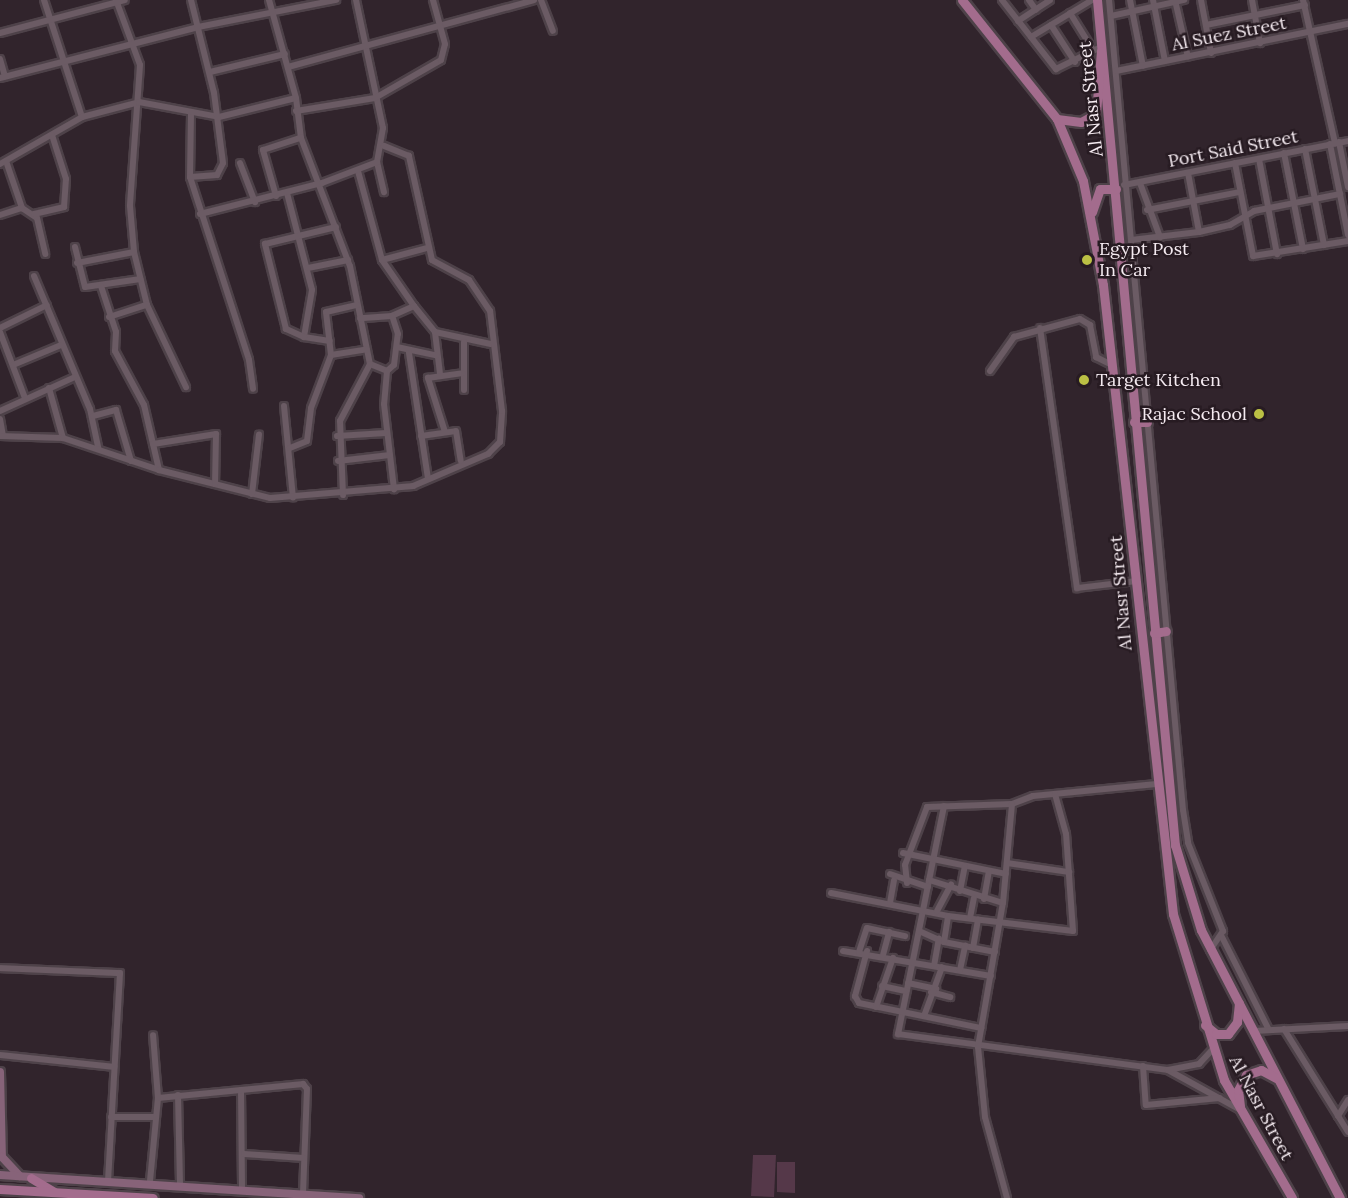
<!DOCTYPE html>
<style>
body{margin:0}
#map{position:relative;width:1348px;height:1198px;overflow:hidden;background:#31242c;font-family:Lora,serif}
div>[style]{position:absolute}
.green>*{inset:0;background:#553849}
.roads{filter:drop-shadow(2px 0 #4e4249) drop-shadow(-2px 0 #4e4249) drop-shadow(0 2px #4e4249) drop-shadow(0 -2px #4e4249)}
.street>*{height:6px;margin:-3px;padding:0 3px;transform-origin:3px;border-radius:3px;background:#6b5b64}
.secondary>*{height:8px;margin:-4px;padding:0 4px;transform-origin:4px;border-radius:4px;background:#876379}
.primary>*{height:9px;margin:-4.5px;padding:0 4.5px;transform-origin:4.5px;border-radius:4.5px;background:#a36c8d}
.dots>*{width:16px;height:16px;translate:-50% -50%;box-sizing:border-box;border:3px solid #271b22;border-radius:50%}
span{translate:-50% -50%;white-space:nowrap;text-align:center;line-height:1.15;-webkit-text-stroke:5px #271b22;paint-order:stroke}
.street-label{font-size:18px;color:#f5ebf1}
.poi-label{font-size:18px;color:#f5ebf1}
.left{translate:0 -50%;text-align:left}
.right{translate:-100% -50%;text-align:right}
</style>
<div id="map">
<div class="green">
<i style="clip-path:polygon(753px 1155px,776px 1155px,774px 1197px,751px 1196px)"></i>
<i style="clip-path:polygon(777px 1162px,795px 1162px,795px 1193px,777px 1192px)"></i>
</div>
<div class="roads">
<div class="street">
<i style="left:44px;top:0;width:123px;rotate:72deg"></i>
<i style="left:116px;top:0;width:69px;rotate:69.7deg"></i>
<i style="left:140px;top:65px;width:141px;rotate:94.1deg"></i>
<i style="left:130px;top:206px;width:46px;rotate:85deg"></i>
<i style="left:134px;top:252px;width:55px;rotate:76.2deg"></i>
<i style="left:147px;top:305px;width:91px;rotate:64.6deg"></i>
<i style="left:356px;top:0;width:131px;rotate:78.1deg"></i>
<i style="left:383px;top:128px;width:35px;rotate:100deg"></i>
<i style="left:377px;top:162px;width:31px;rotate:77deg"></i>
<i style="left:541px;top:0;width:33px;rotate:69deg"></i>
<i style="left:1002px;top:0;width:88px;rotate:52deg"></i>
<i style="left:1056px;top:69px;width:52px;rotate:-26.1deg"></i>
<i style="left:1029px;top:0;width:12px;rotate:55deg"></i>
<i style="left:1109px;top:0;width:813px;rotate:84.78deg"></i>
<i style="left:1183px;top:810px;width:33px;rotate:81deg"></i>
<i style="left:1188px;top:843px;width:95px;rotate:68.3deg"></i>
<i style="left:1223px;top:931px;width:23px;rotate:124deg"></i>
<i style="left:1130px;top:0;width:67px;rotate:78.9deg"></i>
<i style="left:1153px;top:0;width:62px;rotate:78.9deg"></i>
<i style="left:1175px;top:0;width:58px;rotate:77.2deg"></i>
<i style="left:1201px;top:0;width:54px;rotate:79.3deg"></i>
<i style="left:1252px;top:0;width:44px;rotate:79.5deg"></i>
<i style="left:1303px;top:0;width:147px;rotate:77.4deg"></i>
<i style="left:1070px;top:13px;width:44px;rotate:58.1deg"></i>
<i style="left:1111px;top:16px;width:75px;rotate:-12.4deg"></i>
<i style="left:1018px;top:21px;width:38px;rotate:-33deg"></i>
<i style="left:1051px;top:25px;width:44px;rotate:57deg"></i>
<i style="left:1206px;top:25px;width:101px;rotate:-11.4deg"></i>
<i style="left:0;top:33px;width:129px;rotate:-14.8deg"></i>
<i style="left:1031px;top:37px;width:71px;rotate:-31.2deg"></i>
<i style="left:0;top:59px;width:18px;rotate:74deg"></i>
<i style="left:288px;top:67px;width:255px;rotate:-15.2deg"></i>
<i style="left:1116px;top:71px;width:237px;rotate:-11.5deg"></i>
<i style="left:210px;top:72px;width:77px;rotate:-13.5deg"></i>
<i style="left:0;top:78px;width:204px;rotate:-14.4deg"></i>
<i style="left:198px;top:27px;width:141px;rotate:-11.1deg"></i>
<i style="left:296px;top:98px;width:40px;rotate:82.9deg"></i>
<i style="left:301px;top:138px;width:137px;rotate:69.1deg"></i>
<i style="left:350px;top:266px;width:100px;rotate:78.5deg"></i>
<i style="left:296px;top:111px;width:80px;rotate:-9.3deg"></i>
<i style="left:375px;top:98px;width:76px;rotate:-29.9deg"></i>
<i style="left:441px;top:60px;width:16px;rotate:-76deg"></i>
<i style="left:445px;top:44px;width:46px;rotate:-105.3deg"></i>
<i style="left:191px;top:114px;width:63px;rotate:90.9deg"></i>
<i style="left:190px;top:177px;width:192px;rotate:72.1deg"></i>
<i style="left:249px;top:360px;width:29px;rotate:82deg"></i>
<i style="left:1339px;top:142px;width:46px;rotate:78.7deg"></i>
<i style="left:1330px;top:144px;width:93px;rotate:78.8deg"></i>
<i style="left:1305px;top:149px;width:98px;rotate:78.8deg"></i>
<i style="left:1284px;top:153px;width:98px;rotate:78.8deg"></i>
<i style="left:1259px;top:159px;width:97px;rotate:79.3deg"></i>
<i style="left:6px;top:161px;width:50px;rotate:71.2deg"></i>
<i style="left:22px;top:208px;width:18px;rotate:34deg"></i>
<i style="left:37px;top:218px;width:37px;rotate:77deg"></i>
<i style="left:240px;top:163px;width:42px;rotate:69deg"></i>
<i style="left:1235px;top:163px;width:95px;rotate:79deg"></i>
<i style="left:1253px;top:256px;width:96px;rotate:-9deg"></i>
<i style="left:0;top:164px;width:95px;rotate:-29.8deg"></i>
<i style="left:82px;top:117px;width:59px;rotate:-14.7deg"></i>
<i style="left:139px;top:102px;width:81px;rotate:10.6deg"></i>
<i style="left:219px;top:117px;width:79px;rotate:-13.9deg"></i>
<i style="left:296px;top:98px;width:102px;rotate:-105.4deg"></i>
<i style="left:358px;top:171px;width:92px;rotate:74.9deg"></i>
<i style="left:382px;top:260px;width:56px;rotate:55.2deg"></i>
<i style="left:414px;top:306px;width:24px;rotate:156deg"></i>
<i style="left:392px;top:316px;width:32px;rotate:176deg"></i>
<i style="left:1188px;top:173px;width:60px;rotate:79.4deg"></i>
<i style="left:190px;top:177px;width:27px;rotate:-4deg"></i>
<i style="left:217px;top:175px;width:13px;rotate:-63deg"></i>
<i style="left:223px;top:163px;width:71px;rotate:-97.3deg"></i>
<i style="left:214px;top:93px;width:96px;rotate:-103.9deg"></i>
<i style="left:1140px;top:183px;width:58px;rotate:69.7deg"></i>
<i style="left:1124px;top:185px;width:228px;rotate:-11.1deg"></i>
<i style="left:287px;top:193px;width:100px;rotate:75.5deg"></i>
<i style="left:312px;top:290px;width:48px;rotate:99.7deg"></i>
<i style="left:304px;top:337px;width:26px;rotate:9deg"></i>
<i style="left:276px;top:196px;width:48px;rotate:-105.8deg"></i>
<i style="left:263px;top:150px;width:40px;rotate:-18deg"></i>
<i style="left:1147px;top:210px;width:95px;rotate:-11deg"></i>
<i style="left:34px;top:214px;width:31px;rotate:-13deg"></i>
<i style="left:64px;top:207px;width:28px;rotate:-86deg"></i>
<i style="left:66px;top:179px;width:46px;rotate:-107.7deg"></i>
<i style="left:200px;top:214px;width:126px;rotate:-14.3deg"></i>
<i style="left:322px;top:183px;width:59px;rotate:-20.9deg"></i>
<i style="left:0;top:215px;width:23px;rotate:-18deg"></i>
<i style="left:1131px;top:240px;width:68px;rotate:-6.7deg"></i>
<i style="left:1199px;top:232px;width:32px;rotate:-13deg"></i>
<i style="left:1230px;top:225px;width:28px;rotate:-30deg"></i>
<i style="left:1254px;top:211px;width:88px;rotate:-11.2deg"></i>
<i style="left:75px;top:247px;width:41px;rotate:76deg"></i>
<i style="left:85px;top:287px;width:56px;rotate:-8.3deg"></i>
<i style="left:382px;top:260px;width:47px;rotate:-14.9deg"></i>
<i style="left:77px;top:263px;width:58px;rotate:-10.9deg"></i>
<i style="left:308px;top:268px;width:41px;rotate:-11.3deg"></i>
<i style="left:34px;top:276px;width:144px;rotate:67.2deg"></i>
<i style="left:90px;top:409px;width:40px;rotate:78deg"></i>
<i style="left:101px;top:286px;width:48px;rotate:71.9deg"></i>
<i style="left:116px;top:332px;width:19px;rotate:93deg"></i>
<i style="left:115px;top:351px;width:61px;rotate:61.8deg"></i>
<i style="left:144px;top:405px;width:67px;rotate:77deg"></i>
<i style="left:414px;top:306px;width:33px;rotate:51deg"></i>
<i style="left:435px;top:332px;width:42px;rotate:83.2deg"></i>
<i style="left:109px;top:317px;width:40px;rotate:-18deg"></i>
<i style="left:0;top:328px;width:52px;rotate:-26.1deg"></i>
<i style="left:1040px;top:328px;width:263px;rotate:81.9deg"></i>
<i style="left:1077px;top:588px;width:59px;rotate:-6.8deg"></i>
<i style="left:0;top:332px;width:71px;rotate:69.3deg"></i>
<i style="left:435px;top:332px;width:57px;rotate:12.1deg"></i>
<i style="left:304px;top:337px;width:20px;rotate:-156deg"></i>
<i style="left:286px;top:329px;width:88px;rotate:-103.9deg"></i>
<i style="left:265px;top:244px;width:73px;rotate:-13.5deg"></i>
<i style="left:464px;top:342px;width:48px;rotate:90deg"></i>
<i style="left:397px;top:347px;width:40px;rotate:12deg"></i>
<i style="left:409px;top:353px;width:126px;rotate:81.4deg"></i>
<i style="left:331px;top:355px;width:36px;rotate:-9deg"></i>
<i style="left:370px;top:364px;width:18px;rotate:22deg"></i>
<i style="left:387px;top:371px;width:9px;rotate:-41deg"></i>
<i style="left:394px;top:365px;width:31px;rotate:-83deg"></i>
<i style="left:398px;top:334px;width:19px;rotate:-108deg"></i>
<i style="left:13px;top:365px;width:52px;rotate:-22.6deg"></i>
<i style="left:387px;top:371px;width:33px;rotate:95deg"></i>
<i style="left:384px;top:404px;width:86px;rotate:83.3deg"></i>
<i style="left:990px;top:371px;width:42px;rotate:-54.8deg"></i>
<i style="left:1014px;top:337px;width:68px;rotate:-15.3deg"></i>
<i style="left:1080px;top:319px;width:12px;rotate:31deg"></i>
<i style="left:1090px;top:325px;width:33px;rotate:79deg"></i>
<i style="left:1096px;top:357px;width:18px;rotate:27deg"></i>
<i style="left:49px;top:388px;width:52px;rotate:74.4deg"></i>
<i style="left:284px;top:406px;width:92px;rotate:84.4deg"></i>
<i style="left:0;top:411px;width:82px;rotate:-24.4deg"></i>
<i style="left:93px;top:416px;width:24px;rotate:-15deg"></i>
<i style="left:116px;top:410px;width:53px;rotate:73.6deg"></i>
<i style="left:0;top:419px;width:17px;rotate:80deg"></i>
<i style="left:445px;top:432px;width:57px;rotate:-107.5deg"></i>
<i style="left:428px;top:378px;width:35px;rotate:-8deg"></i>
<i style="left:0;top:436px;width:63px;rotate:1.8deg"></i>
<i style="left:63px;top:438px;width:101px;rotate:18.4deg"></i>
<i style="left:159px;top:470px;width:114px;rotate:14.2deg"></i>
<i style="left:270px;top:498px;width:144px;rotate:-4.8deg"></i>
<i style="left:413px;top:486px;width:82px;rotate:-23.1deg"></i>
<i style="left:488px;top:454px;width:17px;rotate:-45deg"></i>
<i style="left:500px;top:442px;width:31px;rotate:-86deg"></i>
<i style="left:502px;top:411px;width:101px;rotate:-96.8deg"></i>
<i style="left:490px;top:311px;width:37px;rotate:-124deg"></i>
<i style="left:469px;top:280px;width:42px;rotate:-151.6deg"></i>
<i style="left:432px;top:260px;width:107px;rotate:-102.5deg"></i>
<i style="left:409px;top:156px;width:27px;rotate:-158deg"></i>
<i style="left:337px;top:436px;width:49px;rotate:-3.5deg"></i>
<i style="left:421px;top:436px;width:35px;rotate:-8deg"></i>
<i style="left:456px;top:431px;width:30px;rotate:81deg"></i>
<i style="left:153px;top:444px;width:64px;rotate:-9deg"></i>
<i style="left:216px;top:434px;width:50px;rotate:91.1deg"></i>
<i style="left:290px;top:448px;width:18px;rotate:-22deg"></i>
<i style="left:307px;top:441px;width:33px;rotate:-83deg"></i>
<i style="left:311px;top:408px;width:57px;rotate:-69.3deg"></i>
<i style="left:331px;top:355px;width:43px;rotate:-96.6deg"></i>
<i style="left:326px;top:312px;width:32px;rotate:-13deg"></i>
<i style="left:338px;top:461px;width:52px;rotate:-6.6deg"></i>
<i style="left:252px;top:494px;width:60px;rotate:-83.3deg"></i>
<i style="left:343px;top:495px;width:74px;rotate:-92.3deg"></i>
<i style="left:340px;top:421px;width:64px;rotate:-62.2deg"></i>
<i style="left:944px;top:806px;width:233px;rotate:101.4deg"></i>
<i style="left:898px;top:1034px;width:272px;rotate:7.6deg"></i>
<i style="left:1168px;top:1070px;width:81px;rotate:28.8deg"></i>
<i style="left:903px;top:853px;width:105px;rotate:11.5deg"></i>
<i style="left:1007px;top:863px;width:63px;rotate:8.3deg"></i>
<i style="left:890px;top:874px;width:40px;rotate:18.9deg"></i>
<i style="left:929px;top:880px;width:77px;rotate:17.3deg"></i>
<i style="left:907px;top:883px;width:18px;rotate:-96deg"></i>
<i style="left:905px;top:865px;width:62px;rotate:-69.2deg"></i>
<i style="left:927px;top:807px;width:85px;rotate:-2deg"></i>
<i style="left:1012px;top:804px;width:22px;rotate:-21deg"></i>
<i style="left:1033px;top:796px;width:124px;rotate:-5.6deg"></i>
<i style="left:960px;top:891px;width:25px;rotate:-79deg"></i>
<i style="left:831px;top:893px;width:119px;rotate:11.1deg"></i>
<i style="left:948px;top:916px;width:126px;rotate:6.8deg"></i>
<i style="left:1073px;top:931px;width:97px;rotate:-94.1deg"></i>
<i style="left:1066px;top:834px;width:41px;rotate:-105.4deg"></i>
<i style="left:984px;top:899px;width:28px;rotate:-80deg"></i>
<i style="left:890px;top:903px;width:23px;rotate:-80deg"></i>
<i style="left:937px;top:911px;width:30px;rotate:-62deg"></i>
<i style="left:970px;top:918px;width:20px;rotate:-79deg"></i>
<i style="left:919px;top:931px;width:27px;rotate:24deg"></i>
<i style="left:944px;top:942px;width:52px;rotate:11.1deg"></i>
<i style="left:1222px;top:937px;width:104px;rotate:63.2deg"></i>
<i style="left:944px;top:942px;width:26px;rotate:-81deg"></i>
<i style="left:973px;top:948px;width:29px;rotate:-80deg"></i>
<i style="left:843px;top:951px;width:150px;rotate:9.6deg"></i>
<i style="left:867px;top:951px;width:47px;rotate:104.9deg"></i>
<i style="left:855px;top:996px;width:8px;rotate:60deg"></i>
<i style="left:859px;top:1003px;width:125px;rotate:11.6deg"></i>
<i style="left:859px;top:952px;width:25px;rotate:-72deg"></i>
<i style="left:867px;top:928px;width:39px;rotate:12deg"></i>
<i style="left:883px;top:955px;width:24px;rotate:-75deg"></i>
<i style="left:934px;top:966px;width:28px;rotate:-80deg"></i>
<i style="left:0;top:968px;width:120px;rotate:2.4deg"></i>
<i style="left:120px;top:973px;width:207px;rotate:93.3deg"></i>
<i style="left:960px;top:970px;width:25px;rotate:-78deg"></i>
<i style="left:908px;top:983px;width:29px;rotate:12deg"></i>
<i style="left:882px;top:986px;width:25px;rotate:12deg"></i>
<i style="left:931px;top:992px;width:20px;rotate:15deg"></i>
<i style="left:876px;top:1007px;width:52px;rotate:-70.9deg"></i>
<i style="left:924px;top:1016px;width:52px;rotate:-69.8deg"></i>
<i style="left:1284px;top:1029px;width:121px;rotate:58.1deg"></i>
<i style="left:1254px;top:1031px;width:94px;rotate:-3deg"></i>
<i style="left:0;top:1055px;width:115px;rotate:6deg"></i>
<i style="left:1143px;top:1066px;width:39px;rotate:86deg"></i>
<i style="left:1146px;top:1105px;width:74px;rotate:-5.4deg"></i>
<i style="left:1168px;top:1070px;width:32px;rotate:-11deg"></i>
<i style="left:1199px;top:1064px;width:19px;rotate:-47deg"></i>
<i style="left:241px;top:1090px;width:98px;rotate:89.4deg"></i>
<i style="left:178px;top:1095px;width:88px;rotate:88.7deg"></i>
<i style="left:158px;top:1098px;width:146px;rotate:-5.5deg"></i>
<i style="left:303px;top:1084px;width:6px;rotate:51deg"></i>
<i style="left:307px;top:1089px;width:105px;rotate:92.2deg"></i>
<i style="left:1338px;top:1116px;width:19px;rotate:-58deg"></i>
<i style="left:111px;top:1117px;width:45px"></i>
<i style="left:244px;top:1154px;width:60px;rotate:3.8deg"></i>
<i style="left:150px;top:1181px;width:83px;rotate:-84.5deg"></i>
<i style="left:158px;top:1098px;width:63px;rotate:-94.5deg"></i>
<i style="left:1007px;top:1198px;width:84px;rotate:-105.2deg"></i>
<i style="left:985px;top:1117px;width:70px;rotate:-95.7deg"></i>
<i style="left:978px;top:1047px;width:146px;rotate:-80.2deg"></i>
<i style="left:1003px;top:903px;width:99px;rotate:-84.8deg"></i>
</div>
<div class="secondary">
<i style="left:0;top:1072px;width:85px;rotate:88.7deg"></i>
<i style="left:2px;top:1157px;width:26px;rotate:47deg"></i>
<i style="left:0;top:1175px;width:360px;rotate:3.7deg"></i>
</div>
<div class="primary">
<i style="left:962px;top:0;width:152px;rotate:51.4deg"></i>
<i style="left:1057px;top:119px;width:67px;rotate:67.2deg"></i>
<i style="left:1083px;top:181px;width:106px;rotate:79.1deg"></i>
<i style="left:1103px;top:285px;width:633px;rotate:83.65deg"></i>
<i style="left:1173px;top:914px;width:174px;rotate:72.9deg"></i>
<i style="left:1224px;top:1080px;width:136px;rotate:60deg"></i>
<i style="left:1097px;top:0;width:849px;rotate:84.73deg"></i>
<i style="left:1175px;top:845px;width:89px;rotate:73deg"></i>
<i style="left:1201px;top:930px;width:302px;rotate:62.6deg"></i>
<i style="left:1057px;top:119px;width:24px;rotate:7deg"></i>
<i style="left:1081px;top:122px;width:17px;rotate:-28deg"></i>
<i style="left:1096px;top:114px;width:63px;rotate:-85.5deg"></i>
<i style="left:1092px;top:212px;width:24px;rotate:-71deg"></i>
<i style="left:1100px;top:189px;width:16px"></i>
<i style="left:1134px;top:422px;width:13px"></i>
<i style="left:1154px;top:633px;width:12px;rotate:-9deg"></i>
<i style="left:1205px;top:1025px;width:14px;rotate:39deg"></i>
<i style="left:1216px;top:1034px;width:12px"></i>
<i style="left:1228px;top:1034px;width:15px;rotate:-53deg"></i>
<i style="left:1237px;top:1022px;width:19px;rotate:-84deg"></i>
<i style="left:1240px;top:1106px;width:16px;rotate:-97deg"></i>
<i style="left:1238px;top:1090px;width:17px;rotate:-62deg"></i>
<i style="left:1246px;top:1075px;width:16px;rotate:-18deg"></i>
<i style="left:1261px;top:1070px;width:17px;rotate:28deg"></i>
<i style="left:31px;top:1178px;width:26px;rotate:31deg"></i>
<i style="left:0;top:1189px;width:153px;rotate:3.4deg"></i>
</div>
</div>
<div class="dots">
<i style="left:1087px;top:260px;background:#bbc044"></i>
<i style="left:1084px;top:380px;background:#bbc044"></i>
<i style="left:1259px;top:414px;background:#bbc044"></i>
</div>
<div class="street-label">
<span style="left:1229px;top:34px;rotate:-11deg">Al Suez Street</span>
<span style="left:1091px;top:99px;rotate:-96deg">Al Nasr Street</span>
<span style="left:1233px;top:149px;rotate:-11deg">Port Said Street</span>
<span style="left:1121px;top:593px;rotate:-95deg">Al Nasr Street</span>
<span style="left:1261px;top:1108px;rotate:62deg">Al Nasr Street</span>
</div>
<div class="poi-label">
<span class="left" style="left:1099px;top:260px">Egypt Post<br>In Car</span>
<span class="left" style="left:1096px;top:380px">Target Kitchen</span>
<span class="right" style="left:1247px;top:414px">Rajac School</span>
</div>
</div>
